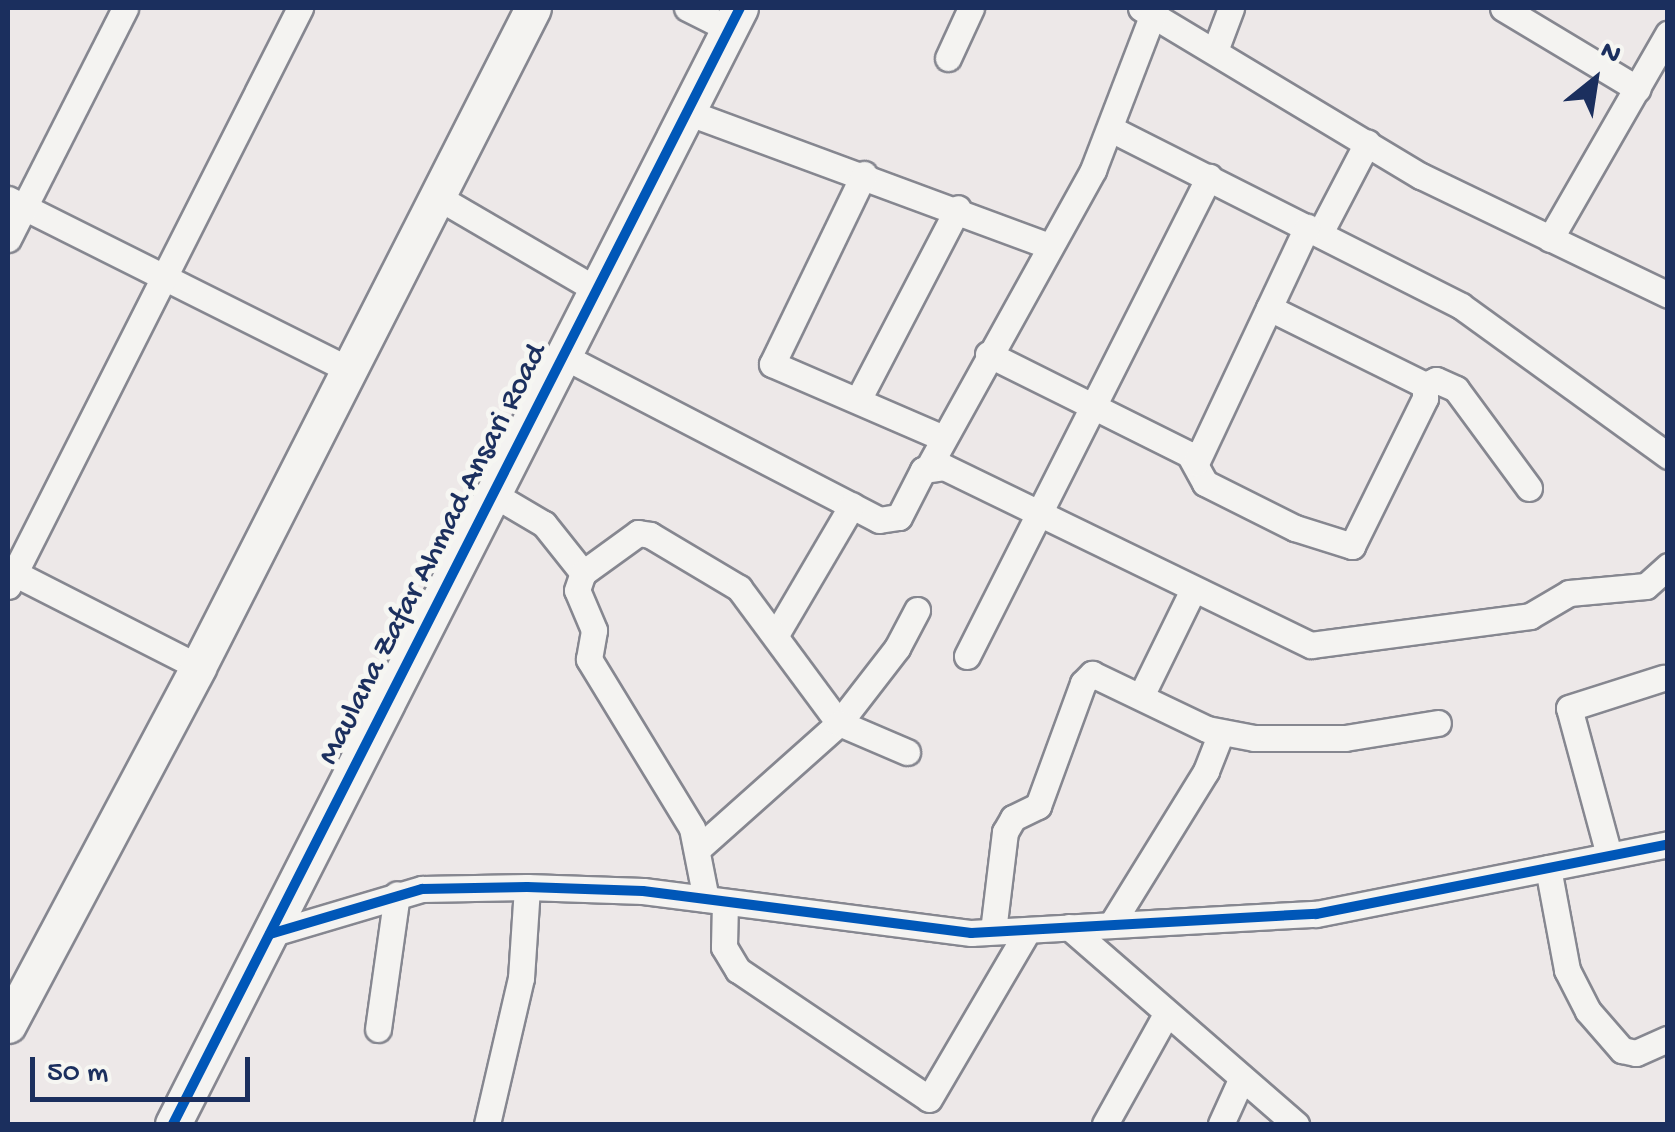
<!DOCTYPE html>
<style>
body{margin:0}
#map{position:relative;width:1675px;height:1132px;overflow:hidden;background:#ede8e8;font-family:"Gochi Hand",sans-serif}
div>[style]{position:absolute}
.roads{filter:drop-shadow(2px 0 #868790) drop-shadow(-2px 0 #868790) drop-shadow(0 2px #868790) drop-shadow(0 -2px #868790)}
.street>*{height:25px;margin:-12.5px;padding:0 12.5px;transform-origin:12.5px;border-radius:12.5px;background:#f4f3f1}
.secondary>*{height:35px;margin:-17.5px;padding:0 17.5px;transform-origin:17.5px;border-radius:17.5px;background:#f4f3f1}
.cycleway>*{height:10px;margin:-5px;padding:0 5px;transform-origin:5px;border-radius:5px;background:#0057b8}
span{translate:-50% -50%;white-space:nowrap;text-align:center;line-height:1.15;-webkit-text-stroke:10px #f6f6f2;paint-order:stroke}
.street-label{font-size:32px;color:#1b2f5e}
.frame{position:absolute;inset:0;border:10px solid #1b2f5e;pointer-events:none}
.north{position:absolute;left:1545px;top:30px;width:100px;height:100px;-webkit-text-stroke:8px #f6f6f2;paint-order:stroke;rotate:30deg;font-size:28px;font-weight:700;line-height:40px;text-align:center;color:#1b2f5e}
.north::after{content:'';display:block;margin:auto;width:35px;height:45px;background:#1b2f5e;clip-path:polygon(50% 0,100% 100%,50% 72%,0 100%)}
.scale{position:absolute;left:30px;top:1057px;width:220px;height:45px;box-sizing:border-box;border:5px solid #1b2f5e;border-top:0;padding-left:12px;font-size:30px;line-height:35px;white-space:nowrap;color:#1b2f5e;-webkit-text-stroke:8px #f6f6f2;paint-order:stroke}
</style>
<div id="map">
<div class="roads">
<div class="street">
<i style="left:687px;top:8px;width:47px;rotate:26.6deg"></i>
<i style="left:1141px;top:8px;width:327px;rotate:31deg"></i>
<i style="left:1421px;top:176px;width:274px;rotate:25.7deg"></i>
<i style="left:1503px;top:8px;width:157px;rotate:31deg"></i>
<i style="left:1216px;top:48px;width:43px;rotate:-69.4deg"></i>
<i style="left:948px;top:58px;width:55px;rotate:-65.3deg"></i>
<i style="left:687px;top:112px;width:387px;rotate:20.3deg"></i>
<i style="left:1111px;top:129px;width:392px;rotate:26.8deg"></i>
<i style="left:1461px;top:306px;width:256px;rotate:35.9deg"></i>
<i style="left:864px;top:174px;width:211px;rotate:115.8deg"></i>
<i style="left:772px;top:364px;width:184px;rotate:23.4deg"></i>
<i style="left:436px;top:196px;width:186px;rotate:30.3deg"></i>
<i style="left:8px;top:199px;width:379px;rotate:26.6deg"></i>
<i style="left:1320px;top:233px;width:102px;rotate:-62.4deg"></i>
<i style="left:8px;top:239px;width:259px;rotate:-63.1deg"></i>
<i style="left:1550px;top:239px;width:237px;rotate:-60.1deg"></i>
<i style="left:988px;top:354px;width:225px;rotate:26.5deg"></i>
<i style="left:1189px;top:454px;width:33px;rotate:61deg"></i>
<i style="left:1205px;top:483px;width:101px;rotate:26.6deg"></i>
<i style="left:1295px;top:528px;width:60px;rotate:17.5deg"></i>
<i style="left:1352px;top:546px;width:165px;rotate:-63.7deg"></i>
<i style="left:1425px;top:398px;width:13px;rotate:-90deg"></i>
<i style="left:1425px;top:385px;width:174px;rotate:-153.7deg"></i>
<i style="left:563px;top:356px;width:356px;rotate:27.4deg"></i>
<i style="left:879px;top:520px;width:20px;rotate:-9deg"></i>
<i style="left:899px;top:517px;width:53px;rotate:-62.9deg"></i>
<i style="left:923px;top:470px;width:21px;rotate:-8deg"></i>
<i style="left:944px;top:467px;width:408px;rotate:25.9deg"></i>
<i style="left:1311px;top:645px;width:221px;rotate:-7.5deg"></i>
<i style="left:1530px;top:616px;width:45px;rotate:-30.5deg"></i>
<i style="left:1569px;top:593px;width:77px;rotate:-5.2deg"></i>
<i style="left:1646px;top:586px;width:30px;rotate:-42deg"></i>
<i style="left:1425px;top:385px;width:12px;rotate:-24deg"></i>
<i style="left:1436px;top:380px;width:22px;rotate:24deg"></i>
<i style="left:1456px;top:389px;width:123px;rotate:53.6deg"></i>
<i style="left:858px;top:400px;width:216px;rotate:-62.5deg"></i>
<i style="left:1196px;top:463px;width:261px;rotate:-64.8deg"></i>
<i style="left:928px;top:468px;width:341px;rotate:-61deg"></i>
<i style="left:1093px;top:170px;width:167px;rotate:-69deg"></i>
<i style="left:493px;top:494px;width:59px;rotate:30.5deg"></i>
<i style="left:544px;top:524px;width:63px;rotate:51.5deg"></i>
<i style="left:8px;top:570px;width:213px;rotate:27deg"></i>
<i style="left:8px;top:586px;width:648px;rotate:-63.2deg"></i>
<i style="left:777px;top:633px;width:148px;rotate:-59.6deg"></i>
<i style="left:967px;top:656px;width:537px;rotate:-63.2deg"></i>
<i style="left:1141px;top:696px;width:118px;rotate:-63.9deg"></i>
<i style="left:700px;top:847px;width:186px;rotate:-41.7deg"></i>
<i style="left:839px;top:723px;width:95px;rotate:-52.3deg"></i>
<i style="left:897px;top:648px;width:43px;rotate:-62.2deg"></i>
<i style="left:1609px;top:855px;width:152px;rotate:-105.2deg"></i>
<i style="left:1569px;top:708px;width:99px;rotate:-17.7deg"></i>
<i style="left:1548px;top:868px;width:104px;rotate:79.4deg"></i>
<i style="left:1567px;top:970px;width:46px;rotate:62.9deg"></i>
<i style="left:1588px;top:1011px;width:52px;rotate:48.9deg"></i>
<i style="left:1622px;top:1050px;width:14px;rotate:12deg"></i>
<i style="left:1636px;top:1053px;width:35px;rotate:-24deg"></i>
<i style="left:706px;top:899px;width:72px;rotate:-101.2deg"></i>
<i style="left:692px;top:828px;width:198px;rotate:-121.4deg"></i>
<i style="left:589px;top:659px;width:29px;rotate:-80deg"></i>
<i style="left:594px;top:630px;width:43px;rotate:-113deg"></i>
<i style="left:577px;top:590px;width:18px;rotate:-71deg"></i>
<i style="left:583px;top:573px;width:68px;rotate:-36deg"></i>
<i style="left:638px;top:533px;width:12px;rotate:9deg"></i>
<i style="left:650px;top:535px;width:104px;rotate:30.8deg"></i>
<i style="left:739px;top:588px;width:168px;rotate:53.5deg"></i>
<i style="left:839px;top:723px;width:74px;rotate:23.1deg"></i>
<i style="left:725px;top:902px;width:45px;rotate:91.3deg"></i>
<i style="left:724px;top:947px;width:27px;rotate:59deg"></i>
<i style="left:738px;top:970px;width:230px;rotate:34deg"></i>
<i style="left:929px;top:1099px;width:196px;rotate:-59.6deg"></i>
<i style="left:1111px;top:925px;width:181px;rotate:-58.3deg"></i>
<i style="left:1206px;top:771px;width:41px;rotate:-68.5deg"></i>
<i style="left:1069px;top:927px;width:301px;rotate:41deg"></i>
<i style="left:993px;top:931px;width:100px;rotate:-83.1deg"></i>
<i style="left:1005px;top:832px;width:16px;rotate:-60deg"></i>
<i style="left:1013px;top:818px;width:28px;rotate:-26deg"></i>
<i style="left:1038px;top:806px;width:131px;rotate:-69.9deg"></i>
<i style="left:1083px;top:683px;width:13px;rotate:-45deg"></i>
<i style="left:1092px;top:674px;width:127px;rotate:25.6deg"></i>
<i style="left:1207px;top:729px;width:48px;rotate:10.8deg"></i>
<i style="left:1254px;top:738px;width:91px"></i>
<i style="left:1345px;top:738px;width:94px;rotate:-9.2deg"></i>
<i style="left:270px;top:934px;width:159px;rotate:-16.5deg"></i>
<i style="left:422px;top:889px;width:105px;rotate:-1.1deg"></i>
<i style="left:527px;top:887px;width:116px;rotate:2deg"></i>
<i style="left:643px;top:891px;width:331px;rotate:7.3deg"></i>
<i style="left:971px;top:933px;width:346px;rotate:-3.2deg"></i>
<i style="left:1316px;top:914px;width:359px;rotate:-11.2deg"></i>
<i style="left:378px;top:1029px;width:136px;rotate:-82deg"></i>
<i style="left:487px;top:1124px;width:150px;rotate:-76.9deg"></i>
<i style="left:521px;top:978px;width:91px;rotate:-86.2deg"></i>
<i style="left:1105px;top:1124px;width:124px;rotate:-60.9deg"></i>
<i style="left:1221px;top:1124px;width:48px;rotate:-65.6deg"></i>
</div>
<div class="secondary">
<i style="left:8px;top:1025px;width:405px;rotate:-62deg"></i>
<i style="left:198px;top:667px;width:739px;rotate:-63.05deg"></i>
<i style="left:173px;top:1124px;width:1252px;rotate:-63.07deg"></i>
</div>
</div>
<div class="cycleway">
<i style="left:270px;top:934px;width:159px;rotate:-16.5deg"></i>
<i style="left:422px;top:889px;width:105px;rotate:-1.1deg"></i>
<i style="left:527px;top:887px;width:116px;rotate:2deg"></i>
<i style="left:643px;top:891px;width:331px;rotate:7.3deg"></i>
<i style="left:971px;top:933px;width:346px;rotate:-3.2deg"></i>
<i style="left:1316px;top:914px;width:359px;rotate:-11.2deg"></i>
<i style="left:173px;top:1124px;width:1252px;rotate:-63.07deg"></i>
</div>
<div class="street-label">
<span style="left:434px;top:555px;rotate:-63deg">Maulana Zafar Ahmad Ansari Road</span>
</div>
<div class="frame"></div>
<div class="north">N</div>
<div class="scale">50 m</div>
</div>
